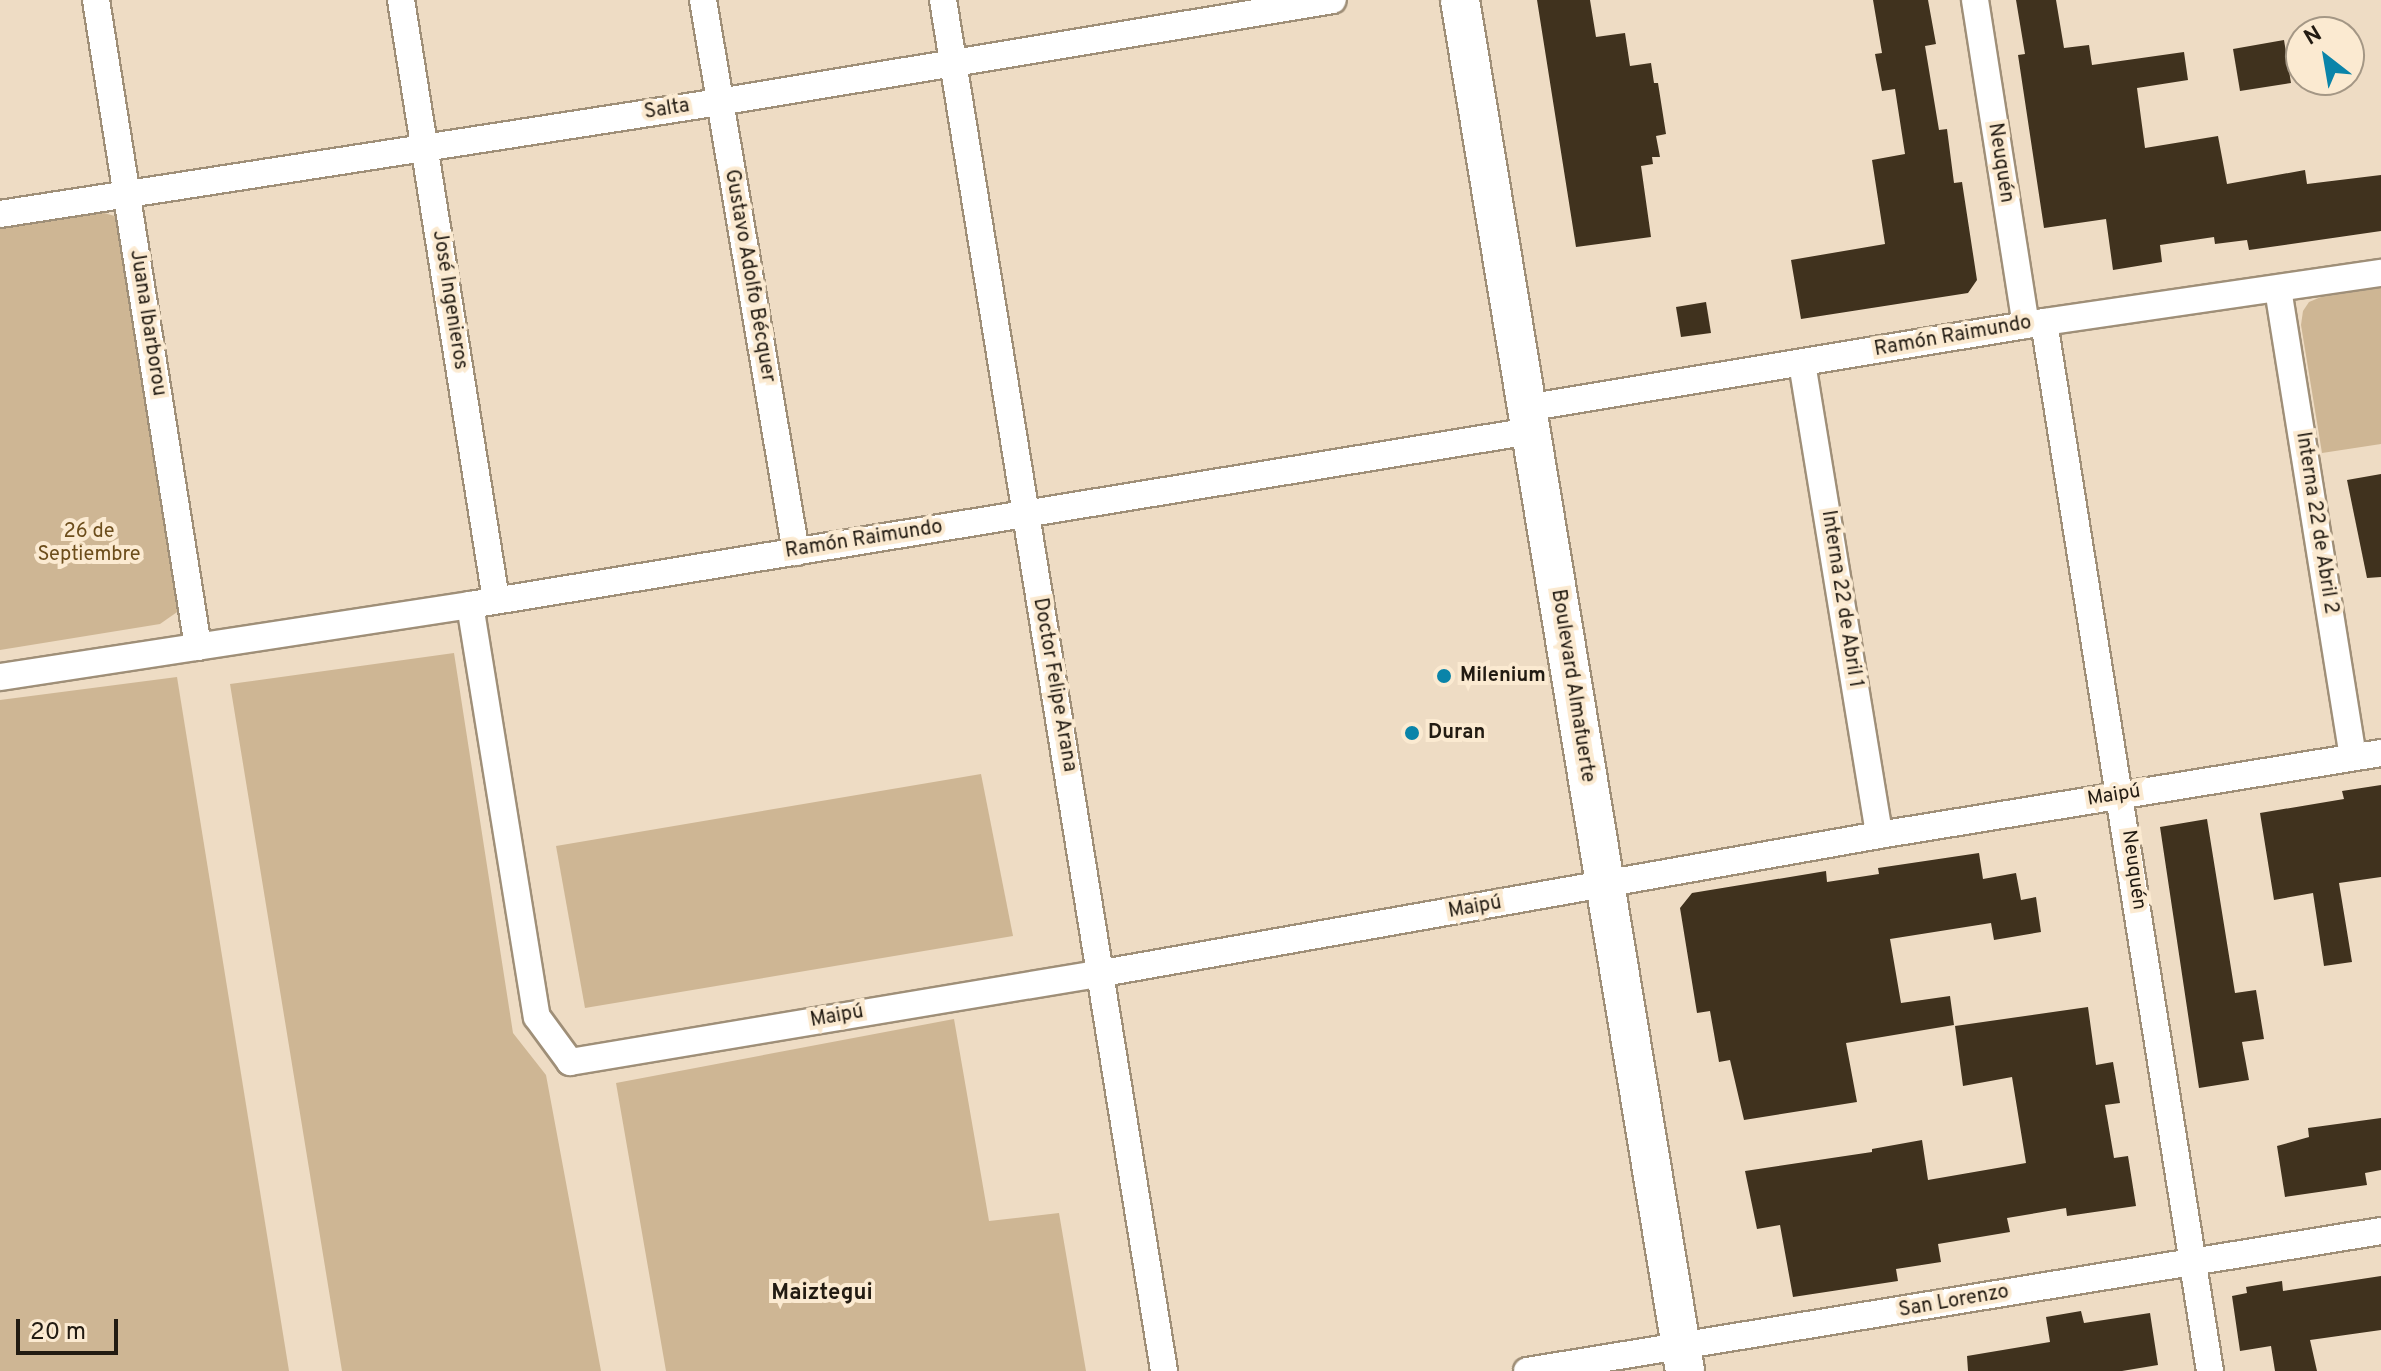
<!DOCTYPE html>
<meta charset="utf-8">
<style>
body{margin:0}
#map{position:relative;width:2381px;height:1371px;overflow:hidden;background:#eedcc4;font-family:Overpass,sans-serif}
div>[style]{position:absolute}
.green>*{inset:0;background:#ceb694}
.building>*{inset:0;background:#40321e}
.roads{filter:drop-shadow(2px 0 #9f8f78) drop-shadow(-2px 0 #9f8f78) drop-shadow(0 2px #9f8f78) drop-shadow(0 -2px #9f8f78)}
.minor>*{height:26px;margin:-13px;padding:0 13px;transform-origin:13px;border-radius:13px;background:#fff}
.secondary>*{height:38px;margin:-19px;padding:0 19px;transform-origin:19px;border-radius:19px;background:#fff}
.dots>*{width:22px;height:22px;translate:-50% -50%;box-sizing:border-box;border:4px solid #fbead1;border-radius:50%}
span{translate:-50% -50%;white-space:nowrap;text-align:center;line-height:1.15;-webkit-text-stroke:8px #fbead1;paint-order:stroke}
.street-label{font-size:20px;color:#221b12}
.park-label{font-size:20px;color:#6c4d1b}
.poi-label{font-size:20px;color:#221b12;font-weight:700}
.left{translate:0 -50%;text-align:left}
.neighbourhood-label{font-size:22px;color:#221b12;font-weight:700}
.north{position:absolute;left:2285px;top:16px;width:80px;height:80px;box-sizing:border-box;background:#fbead1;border:2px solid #a49785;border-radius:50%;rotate:329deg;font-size:22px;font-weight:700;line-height:32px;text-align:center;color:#221b12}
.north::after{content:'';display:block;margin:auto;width:28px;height:36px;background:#0a84a9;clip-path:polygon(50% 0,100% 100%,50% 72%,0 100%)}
.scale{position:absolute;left:16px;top:1319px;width:102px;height:36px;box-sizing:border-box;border:4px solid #221b12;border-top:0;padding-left:10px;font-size:24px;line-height:28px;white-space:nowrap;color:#221b12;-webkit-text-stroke:6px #fbead1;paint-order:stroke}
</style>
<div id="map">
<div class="green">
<i style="clip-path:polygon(94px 210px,118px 217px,180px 610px,160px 624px,0 650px,0 226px)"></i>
<i style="clip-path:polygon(2381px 288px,2381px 444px,2322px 453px,2301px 325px,2303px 311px,2309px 302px,2321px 297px)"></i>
<i style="clip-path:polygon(454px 653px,513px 1033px,546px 1075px,601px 1371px,342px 1371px,230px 684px)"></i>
<i style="clip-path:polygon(177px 677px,289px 1371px,0 1371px,0 700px)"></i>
<i style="clip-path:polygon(981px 774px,1013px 936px,585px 1008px,556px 846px)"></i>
<i style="clip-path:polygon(954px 1019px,989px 1221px,1059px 1213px,1086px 1371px,666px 1371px,616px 1083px)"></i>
</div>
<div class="building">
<i style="clip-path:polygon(1537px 0,1590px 0,1596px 37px,1625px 33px,1630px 66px,1651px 63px,1654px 83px,1658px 83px,1666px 134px,1656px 136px,1660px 157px,1652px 157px,1653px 164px,1641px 166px,1651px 237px,1576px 247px)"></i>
<i style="clip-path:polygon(1873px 0,1928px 0,1936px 44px,1925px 46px,1939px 130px,1947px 129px,1954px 183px,1962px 182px,1977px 280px,1968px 293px,1801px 319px,1791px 260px,1885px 244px,1872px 160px,1905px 154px,1895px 89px,1882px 91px,1875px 54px,1882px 53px)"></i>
<i style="clip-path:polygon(2016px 0,2056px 0,2064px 48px,2089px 45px,2092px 65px,2184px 52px,2188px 80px,2137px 88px,2145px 148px,2218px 136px,2227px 184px,2305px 170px,2307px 184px,2381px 175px,2381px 231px,2249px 250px,2247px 240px,2215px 244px,2214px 237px,2160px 245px,2162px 262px,2113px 270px,2106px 219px,2044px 228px,2018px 55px,2025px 54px)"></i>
<i style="clip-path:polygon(2284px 40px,2291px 83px,2240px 91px,2233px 49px)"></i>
<i style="clip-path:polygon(1706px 302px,1711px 333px,1681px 337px,1676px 307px)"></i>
<i style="clip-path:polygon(2381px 474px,2381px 577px,2367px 578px,2347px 480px)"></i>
<i style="clip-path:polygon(2381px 785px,2381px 877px,2339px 883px,2352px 962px,2324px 966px,2313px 893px,2274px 900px,2260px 813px,2344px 799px,2342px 791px)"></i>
<i style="clip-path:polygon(2207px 819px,2235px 993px,2256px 990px,2264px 1039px,2242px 1042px,2249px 1080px,2199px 1088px,2160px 827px)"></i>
<i style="clip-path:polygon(1979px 853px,1983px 879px,2016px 873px,2021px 900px,2036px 897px,2041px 932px,1994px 940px,1991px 923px,1890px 939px,1901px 1003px,1950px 996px,1954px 1025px,1846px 1043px,1857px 1102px,1744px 1120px,1730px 1060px,1719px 1062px,1710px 1011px,1697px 1013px,1680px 908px,1692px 893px,1826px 871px,1827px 882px,1879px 874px,1878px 868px)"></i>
<i style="clip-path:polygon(2088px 1007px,2096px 1065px,2113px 1062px,2120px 1103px,2105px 1105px,2114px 1158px,2128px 1156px,2136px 1206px,2067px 1216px,2066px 1208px,2007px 1218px,2010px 1232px,1938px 1244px,1941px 1262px,1896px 1269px,1898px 1281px,1793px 1297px,1780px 1225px,1757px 1229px,1745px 1171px,1872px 1152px,1872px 1149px,1922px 1140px,1928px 1180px,2026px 1163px,2012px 1077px,1963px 1086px,1955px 1026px)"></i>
<i style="clip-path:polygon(2381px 1118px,2381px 1170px,2365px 1173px,2367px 1185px,2285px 1197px,2277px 1146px,2309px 1137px,2308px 1128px)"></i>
<i style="clip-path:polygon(2381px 1276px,2381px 1330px,2310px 1340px,2317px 1371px,2275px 1371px,2271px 1346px,2240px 1351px,2232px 1296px,2247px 1293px,2246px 1287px,2282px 1281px,2283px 1291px)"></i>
<i style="clip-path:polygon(2081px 1311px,2084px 1323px,2150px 1313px,2158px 1365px,2122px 1371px,1968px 1371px,1967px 1356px,2050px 1342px,2046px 1317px)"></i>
</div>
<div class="roads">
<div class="minor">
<i style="left:96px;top:0;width:655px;rotate:81.04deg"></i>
<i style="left:401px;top:0;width:607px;rotate:81deg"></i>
<i style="left:703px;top:0;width:560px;rotate:80.44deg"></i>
<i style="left:943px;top:0;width:1389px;rotate:80.84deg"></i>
<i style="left:1975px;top:0;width:329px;rotate:81.1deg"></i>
<i style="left:0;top:214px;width:728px;rotate:-8.85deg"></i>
<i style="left:719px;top:102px;width:622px;rotate:-9.43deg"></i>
<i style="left:2278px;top:289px;width:474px;rotate:80.9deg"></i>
<i style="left:2044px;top:322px;width:1062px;rotate:81.01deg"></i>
<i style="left:1802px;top:363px;width:478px;rotate:80.7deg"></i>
<i style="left:1526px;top:408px;width:525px;rotate:-9.43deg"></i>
<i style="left:2044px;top:322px;width:341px;rotate:-8.3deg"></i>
<i style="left:470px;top:605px;width:417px;rotate:80.8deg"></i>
<i style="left:537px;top:1017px;width:56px;rotate:53.7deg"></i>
<i style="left:570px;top:1062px;width:540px;rotate:-9.48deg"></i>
<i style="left:1103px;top:973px;width:788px;rotate:-10.08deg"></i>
<i style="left:1879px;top:835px;width:509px;rotate:-9.28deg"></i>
<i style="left:0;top:677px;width:475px;rotate:-8.7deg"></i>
<i style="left:470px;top:605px;width:1074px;rotate:-9.32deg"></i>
<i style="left:1527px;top:1371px;width:865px;rotate:-9.31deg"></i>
</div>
<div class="secondary">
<i style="left:1460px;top:0;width:1389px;rotate:80.68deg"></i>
</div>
</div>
<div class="dots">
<i style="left:1444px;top:676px;background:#0a84a9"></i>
<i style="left:1412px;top:733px;background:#0a84a9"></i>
</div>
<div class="street-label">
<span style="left:667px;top:110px;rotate:-9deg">Salta</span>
<span style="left:2000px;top:163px;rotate:81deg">Neuquén</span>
<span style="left:749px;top:276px;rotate:80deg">Gustavo Adolfo Bécquer</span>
<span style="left:449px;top:300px;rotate:81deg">José Ingenieros</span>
<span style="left:147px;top:323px;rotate:81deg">Juana Ibarborou</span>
<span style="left:1953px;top:337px;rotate:-10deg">Ramón Raimundo</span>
<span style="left:2316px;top:523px;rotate:81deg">Interna 22 de Abril 2</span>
<span style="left:864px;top:540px;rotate:-9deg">Ramón Raimundo</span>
<span style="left:1841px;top:599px;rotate:81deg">Interna 22 de Abril 1</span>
<span style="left:1054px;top:685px;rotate:80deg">Doctor Felipe Arana</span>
<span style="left:1572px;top:686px;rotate:81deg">Boulevard Almafuerte</span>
<span style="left:2114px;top:796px;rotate:-9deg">Maipú</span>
<span style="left:2133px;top:870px;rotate:82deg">Neuquén</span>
<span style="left:1475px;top:908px;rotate:-10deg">Maipú</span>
<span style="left:837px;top:1017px;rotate:-10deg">Maipú</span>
<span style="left:1954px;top:1302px;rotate:-10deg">San Lorenzo</span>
</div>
<div class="park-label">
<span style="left:89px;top:544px">26 de<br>Septiembre</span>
</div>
<div class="poi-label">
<span class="left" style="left:1460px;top:676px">Milenium</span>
<span class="left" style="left:1428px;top:733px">Duran</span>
</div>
<div class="neighbourhood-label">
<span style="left:822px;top:1294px">Maiztegui</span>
</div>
<div class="north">N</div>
<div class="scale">20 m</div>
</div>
